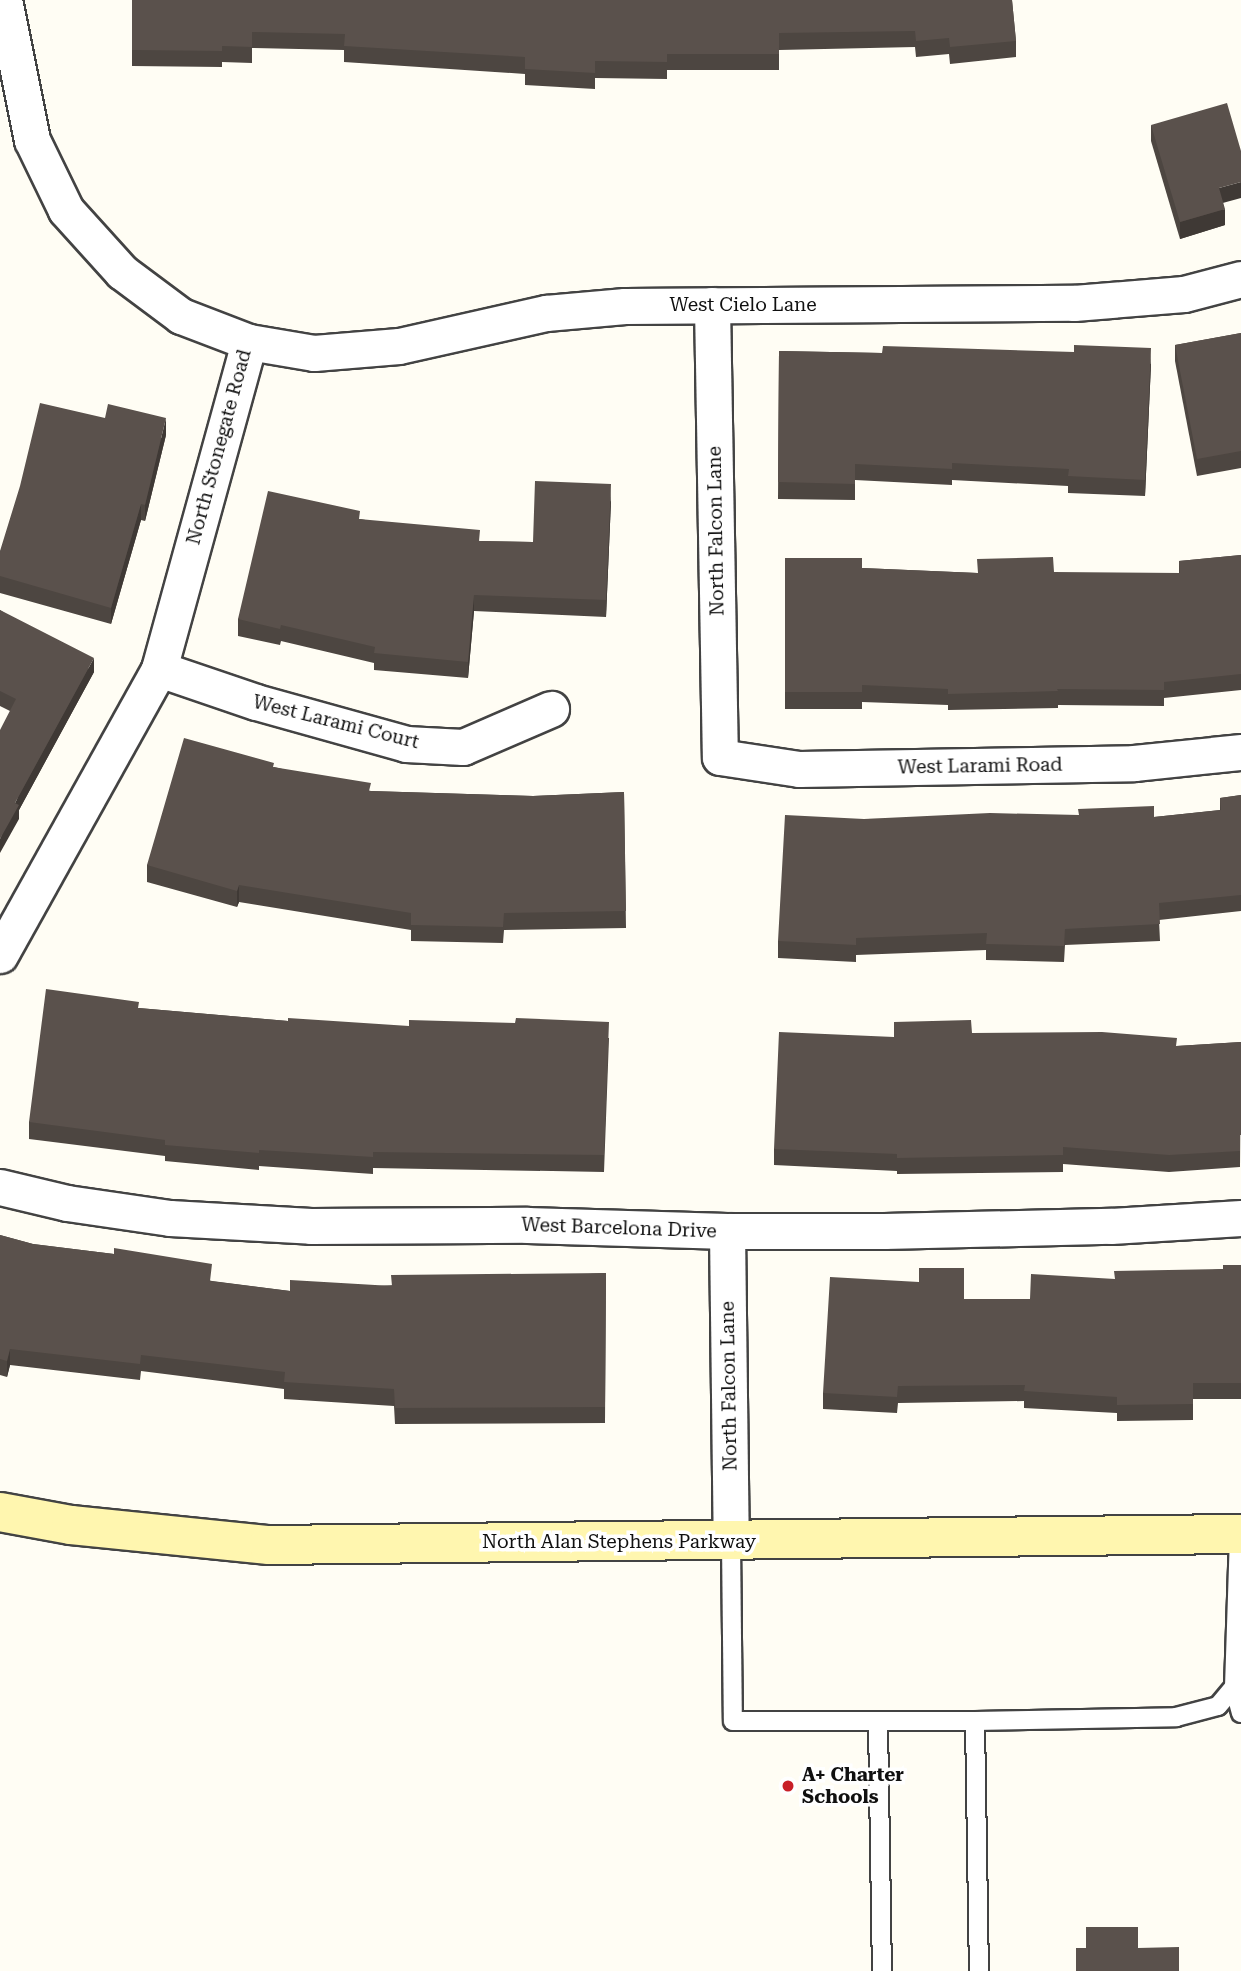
<!DOCTYPE html>
<style>
body{margin:0}
#map{position:relative;width:1241px;height:1971px;overflow:hidden;background:#fffdf4;font-family:"Roboto Serif",serif}
div>[style]{position:absolute}
.roads{filter:drop-shadow(2px 0 #434343) drop-shadow(-2px 0 #434343) drop-shadow(0 2px #434343) drop-shadow(0 -2px #434343)}
.lane>*{height:18px;margin:-9px;padding:0 9px;transform-origin:9px;border-radius:9px;background:#fff}
.street>*{height:35px;margin:-17.5px;padding:0 17.5px;transform-origin:17.5px;border-radius:17.5px;background:#fff}
.secondary>*{height:38px;margin:-19px;padding:0 19px;transform-origin:19px;border-radius:19px;background:#fff6af}
.wall>*{inset:0;background:#4d4641}
.shaded-wall>*{inset:0;background:#3f3935}
.building>*{inset:0;background:#5a514c}
.dots>*{width:19px;height:19px;translate:-50% -50%;box-sizing:border-box;border:4px solid #fff;border-radius:50%}
span{translate:-50% -50%;white-space:nowrap;text-align:center;line-height:1.15;-webkit-text-stroke:7px #fff;paint-order:stroke}
.street-label{font-size:19px;color:#101010}
.poi-label{font-size:19px;color:#101010;font-weight:700}
.left{translate:0 -50%;text-align:left}
</style>
<div id="map">
<div class="roads">
<div class="lane">
<i style="left:731px;top:1542px;width:179px;rotate:89.4deg"></i>
<i style="left:733px;top:1721px;width:242px"></i>
<i style="left:975px;top:1721px;width:201px;rotate:-1.1deg"></i>
<i style="left:1176px;top:1717px;width:43px;rotate:-14.7deg"></i>
<i style="left:1218px;top:1706px;width:25px;rotate:-50deg"></i>
<i style="left:1234px;top:1687px;width:153px;rotate:-88.1deg"></i>
<i style="left:1234px;top:1687px;width:27px;rotate:75deg"></i>
<i style="left:878px;top:1721px;width:250px;rotate:89.1deg"></i>
<i style="left:975px;top:1721px;width:250px;rotate:89.1deg"></i>
</div>
<div class="street">
<i style="left:712px;top:305px;width:452px;rotate:89deg"></i>
<i style="left:720px;top:757px;width:80px;rotate:8.6deg"></i>
<i style="left:799px;top:769px;width:335px;rotate:-1deg"></i>
<i style="left:1134px;top:763px;width:108px;rotate:-5.9deg"></i>
<i style="left:249px;top:342px;width:66px;rotate:9.6deg"></i>
<i style="left:314px;top:353px;width:85px;rotate:-4.7deg"></i>
<i style="left:399px;top:346px;width:151px;rotate:-12.7deg"></i>
<i style="left:546px;top:313px;width:79px;rotate:-5.1deg"></i>
<i style="left:625px;top:306px;width:449px;rotate:-0.4deg"></i>
<i style="left:1074px;top:303px;width:110px;rotate:-4.7deg"></i>
<i style="left:1184px;top:294px;width:59px;rotate:-14.7deg"></i>
<i style="left:159px;top:669px;width:102px;rotate:18.8deg"></i>
<i style="left:256px;top:702px;width:156px;rotate:15.6deg"></i>
<i style="left:406px;top:744px;width:57px;rotate:3deg"></i>
<i style="left:463px;top:747px;width:96px;rotate:-23.4deg"></i>
<i style="left:0;top:955px;width:327px;rotate:-60.9deg"></i>
<i style="left:159px;top:669px;width:339px;rotate:-74.6deg"></i>
<i style="left:249px;top:342px;width:73px;rotate:-159.1deg"></i>
<i style="left:181px;top:316px;width:74px;rotate:-143.3deg"></i>
<i style="left:122px;top:272px;width:84px;rotate:-132.1deg"></i>
<i style="left:66px;top:210px;width:78px;rotate:-115.9deg"></i>
<i style="left:32px;top:140px;width:143px;rotate:-101.3deg"></i>
<i style="left:0;top:1187px;width:69px;rotate:13.4deg"></i>
<i style="left:67px;top:1203px;width:104px;rotate:8.3deg"></i>
<i style="left:170px;top:1218px;width:141px;rotate:3.2deg"></i>
<i style="left:311px;top:1226px;width:216px;rotate:-0.3deg"></i>
<i style="left:527px;top:1225px;width:200px;rotate:1.7deg"></i>
<i style="left:727px;top:1231px;width:157px"></i>
<i style="left:884px;top:1231px;width:227px;rotate:-1.3deg"></i>
<i style="left:1111px;top:1226px;width:130px;rotate:-3.5deg"></i>
<i style="left:727px;top:1231px;width:311px;rotate:89.3deg"></i>
</div>
<div class="secondary">
<i style="left:0;top:1512px;width:72px;rotate:10.4deg"></i>
<i style="left:71px;top:1525px;width:199px;rotate:5.8deg"></i>
<i style="left:269px;top:1545px;width:972px;rotate:-0.65deg"></i>
</div>
</div>
<div class="wall">
<i style="clip-path:polygon(132px 0,1012px 0,1016px 41px,1016px 57px,950px 64px,949px 54px,916px 57px,915px 47px,779px 50px,779px 70px,667px 70px,667px 79px,595px 78px,595px 89px,525px 85px,525px 74px,344px 62px,344px 50px,252px 48px,252px 63px,222px 62px,222px 67px,132px 66px)"></i>
<i style="clip-path:polygon(1151px 125px,1223px 203px,1225px 225px,1180px 239px,1151px 141px)"></i>
<i style="clip-path:polygon(1241px 333px,1241px 468px,1197px 476px,1175px 361px,1175px 345px)"></i>
<i style="clip-path:polygon(779px 351px,882px 353px,1074px 352px,1151px 364px,1145px 496px,1068px 493px,1068px 486px,952px 480px,952px 485px,855px 480px,855px 500px,778px 499px)"></i>
<i style="clip-path:polygon(166px 435px,145px 521px,141px 520px,111px 624px,0 593px,0 551px)"></i>
<i style="clip-path:polygon(611px 501px,606px 617px,474px 611px,468px 678px,374px 670px,374px 663px,281px 641px,280px 645px,238px 636px,238px 619px,360px 519px,480px 541px,533px 542px)"></i>
<i style="clip-path:polygon(1241px 555px,1241px 690px,1164px 698px,1164px 706px,1058px 705px,1058px 708px,948px 710px,948px 705px,862px 702px,862px 709px,785px 709px,785px 558px,862px 568px,977px 573px,1179px 573px,1179px 561px)"></i>
<i style="clip-path:polygon(0 610px,94px 672px,19px 810px,19px 819px,10px 711px,0 706px)"></i>
<i style="clip-path:polygon(274px 767px,371px 791px,533px 796px,624px 792px,626px 928px,504px 930px,503px 943px,411px 941px,411px 930px,239px 902px,237px 907px,147px 882px,147px 865px)"></i>
<i style="clip-path:polygon(1241px 795px,1241px 911px,1159px 920px,1160px 941px,1065px 945px,1064px 962px,986px 960px,986px 950px,856px 955px,856px 962px,778px 958px,778px 941px,864px 819px,1154px 817px,1220px 810px,1220px 798px)"></i>
<i style="clip-path:polygon(139px 1008px,288px 1021px,609px 1038px,604px 1172px,373px 1168px,373px 1174px,259px 1166px,259px 1170px,165px 1161px,165px 1156px,29px 1139px,29px 1122px)"></i>
<i style="clip-path:polygon(972px 1033px,1177px 1046px,1241px 1042px,1240px 1167px,1169px 1172px,1063px 1164px,1063px 1172px,897px 1174px,897px 1171px,774px 1165px,774px 1149px,894px 1037px)"></i>
<i style="clip-path:polygon(0 1235px,33px 1244px,114px 1254px,212px 1281px,290px 1291px,606px 1273px,605px 1423px,395px 1424px,394px 1406px,284px 1399px,284px 1389px,141px 1371px,140px 1380px,10px 1365px,7px 1377px,0 1375px)"></i>
<i style="clip-path:polygon(1241px 1265px,1241px 1399px,1193px 1399px,1193px 1420px,1117px 1421px,1117px 1413px,1024px 1408px,1024px 1401px,898px 1403px,897px 1413px,823px 1409px,823px 1393px,964px 1299px,1030px 1299px,1115px 1279px,1223px 1269px)"></i>
</div>
<div class="shaded-wall">
<i style="clip-path:polygon(1241px 182px,1241px 198px,1219px 204px,1219px 188px)"></i>
<i style="clip-path:polygon(1225px 209px,1225px 225px,1180px 239px,1180px 222px)"></i>
<i style="clip-path:polygon(1151px 348px,1151px 364px,1145px 496px,1145px 480px)"></i>
<i style="clip-path:polygon(166px 418px,166px 435px,145px 521px,145px 505px)"></i>
<i style="clip-path:polygon(611px 484px,611px 501px,606px 617px,606px 600px)"></i>
<i style="clip-path:polygon(141px 504px,141px 520px,111px 624px,111px 608px)"></i>
<i style="clip-path:polygon(474px 595px,474px 611px,468px 678px,468px 662px)"></i>
<i style="clip-path:polygon(94px 658px,94px 672px,19px 810px,19px 819px,0 853px,0 839px,15px 803px)"></i>
<i style="clip-path:polygon(239px 885px,239px 902px,237px 907px,237px 891px)"></i>
<i style="clip-path:polygon(10px 1349px,10px 1365px,7px 1377px,7px 1361px)"></i>
</div>
<div class="building">
<i style="clip-path:polygon(132px 0,1012px 0,1016px 41px,950px 47px,949px 38px,916px 41px,915px 31px,779px 33px,779px 54px,667px 54px,667px 62px,595px 61px,595px 73px,525px 69px,525px 57px,344px 46px,345px 34px,252px 32px,252px 47px,222px 46px,222px 51px,132px 50px)"></i>
<i style="clip-path:polygon(1227px 103px,1241px 151px,1241px 182px,1219px 188px,1225px 209px,1180px 222px,1151px 125px)"></i>
<i style="clip-path:polygon(1241px 333px,1241px 451px,1197px 459px,1175px 345px)"></i>
<i style="clip-path:polygon(1074px 345px,1151px 348px,1145px 480px,1068px 476px,1069px 469px,952px 463px,952px 469px,855px 464px,855px 484px,778px 482px,779px 351px,882px 353px,883px 346px,1074px 352px)"></i>
<i style="clip-path:polygon(40px 403px,105px 418px,108px 404px,166px 418px,145px 505px,141px 504px,111px 608px,0 576px,0 551px,20px 486px)"></i>
<i style="clip-path:polygon(535px 481px,611px 484px,606px 600px,474px 595px,468px 662px,374px 653px,375px 647px,281px 625px,280px 629px,238px 619px,268px 491px,360px 511px,359px 519px,480px 530px,479px 541px,533px 542px)"></i>
<i style="clip-path:polygon(1241px 555px,1241px 674px,1164px 682px,1164px 690px,1057px 689px,1058px 691px,948px 694px,948px 689px,862px 685px,862px 692px,785px 692px,785px 558px,862px 558px,862px 568px,978px 573px,977px 559px,1053px 557px,1054px 572px,1180px 573px,1179px 561px)"></i>
<i style="clip-path:polygon(0 610px,94px 658px,15px 803px,19px 805px,0 839px,0 730px,16px 699px,0 691px)"></i>
<i style="clip-path:polygon(184px 738px,274px 763px,273px 767px,371px 783px,369px 791px,533px 796px,624px 792px,626px 911px,504px 913px,503px 927px,411px 925px,411px 913px,239px 885px,237px 891px,147px 865px)"></i>
<i style="clip-path:polygon(1241px 795px,1241px 895px,1159px 903px,1160px 924px,1065px 929px,1064px 946px,986px 944px,987px 933px,856px 938px,856px 945px,778px 941px,785px 815px,864px 819px,990px 813px,1079px 815px,1078px 809px,1154px 806px,1154px 817px,1221px 810px,1220px 798px)"></i>
<i style="clip-path:polygon(46px 989px,139px 1002px,138px 1008px,288px 1021px,288px 1018px,409px 1026px,409px 1020px,515px 1023px,516px 1018px,609px 1022px,604px 1155px,373px 1152px,373px 1157px,259px 1150px,259px 1153px,165px 1145px,165px 1140px,29px 1122px)"></i>
<i style="clip-path:polygon(971px 1020px,972px 1033px,1102px 1032px,1177px 1038px,1176px 1046px,1241px 1042px,1241px 1135px,1240px 1135px,1240px 1151px,1169px 1155px,1063px 1147px,1063px 1155px,897px 1158px,897px 1154px,774px 1149px,779px 1032px,894px 1037px,894px 1022px)"></i>
<i style="clip-path:polygon(0 1235px,33px 1244px,114px 1254px,114px 1248px,212px 1264px,210px 1281px,290px 1291px,290px 1280px,392px 1286px,391px 1275px,606px 1273px,605px 1407px,395px 1408px,394px 1389px,284px 1382px,285px 1372px,141px 1355px,140px 1364px,10px 1349px,7px 1361px,0 1359px)"></i>
<i style="clip-path:polygon(1223px 1265px,1241px 1265px,1241px 1383px,1193px 1383px,1193px 1404px,1117px 1405px,1117px 1397px,1024px 1391px,1025px 1385px,898px 1386px,897px 1397px,823px 1393px,830px 1277px,919px 1282px,919px 1268px,964px 1268px,964px 1299px,1030px 1299px,1031px 1274px,1115px 1279px,1114px 1271px,1223px 1269px)"></i>
<i style="clip-path:polygon(1086px 1927px,1138px 1927px,1138px 1948px,1179px 1947px,1179px 1971px,1076px 1971px,1076px 1948px,1086px 1948px)"></i>
</div>
<div class="dots">
<i style="left:788px;top:1786px;background:#c82028"></i>
</div>
<div class="street-label">
<span style="left:743px;top:305px">West Cielo Lane</span>
<span style="left:219px;top:447px;rotate:-75deg">North Stonegate Road</span>
<span style="left:716px;top:531px;rotate:-91deg">North Falcon Lane</span>
<span style="left:336px;top:722px;rotate:14deg">West Larami Court</span>
<span style="left:980px;top:766px;rotate:-1deg">West Larami Road</span>
<span style="left:619px;top:1228px;rotate:2deg">West Barcelona Drive</span>
<span style="left:729px;top:1386px;rotate:-91deg">North Falcon Lane</span>
<span style="left:619px;top:1542px">North Alan Stephens Parkway</span>
</div>
<div class="poi-label">
<span class="left" style="left:802px;top:1786px">A+ Charter<br>Schools</span>
</div>
</div>
